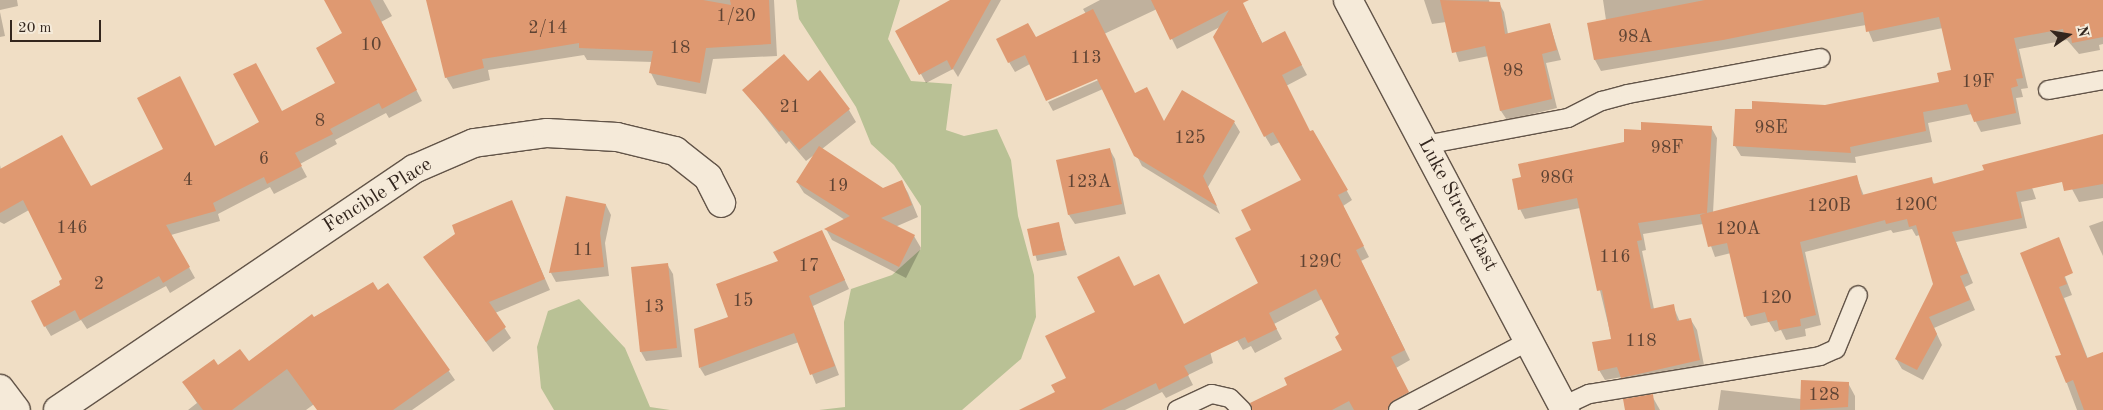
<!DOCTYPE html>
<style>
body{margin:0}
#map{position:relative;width:2103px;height:410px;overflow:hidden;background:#f0dec5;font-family:"Old Standard TT",serif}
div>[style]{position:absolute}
.green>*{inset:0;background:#b9c195}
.shadow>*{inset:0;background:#0003}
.building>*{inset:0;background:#df9971}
.roads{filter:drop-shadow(1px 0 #625448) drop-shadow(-1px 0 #625448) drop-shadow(0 1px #625448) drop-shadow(0 -1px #625448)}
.service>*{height:18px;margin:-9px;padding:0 9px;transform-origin:9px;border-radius:9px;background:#f5ead9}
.minor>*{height:28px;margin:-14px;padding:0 14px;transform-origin:14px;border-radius:14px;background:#f5ead9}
span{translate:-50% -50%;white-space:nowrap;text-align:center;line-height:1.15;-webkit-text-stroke:4px #f5ead9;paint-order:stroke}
.number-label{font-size:18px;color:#5e4333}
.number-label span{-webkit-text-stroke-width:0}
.street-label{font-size:20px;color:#33261e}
.north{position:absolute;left:2043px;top:10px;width:50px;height:50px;-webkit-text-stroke:4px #f5ead9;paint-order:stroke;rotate:77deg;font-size:14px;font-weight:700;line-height:20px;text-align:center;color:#33261e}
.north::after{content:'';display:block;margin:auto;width:18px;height:22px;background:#33261e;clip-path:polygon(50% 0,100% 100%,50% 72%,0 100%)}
.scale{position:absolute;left:10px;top:20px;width:91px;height:22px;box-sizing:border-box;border:2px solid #33261e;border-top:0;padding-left:6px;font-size:15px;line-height:18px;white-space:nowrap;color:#33261e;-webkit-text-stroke:4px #f5ead9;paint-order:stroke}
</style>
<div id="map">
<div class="green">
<i style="clip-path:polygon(796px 0,900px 0,888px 39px,911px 81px,952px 84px,946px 130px,964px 136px,997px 129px,1011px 160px,1018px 216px,1034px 275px,1036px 317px,1021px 359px,962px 410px,819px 410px,845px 407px,844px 322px,851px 289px,892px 275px,921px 249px,921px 206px,894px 165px,871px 144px,856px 107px,799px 19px)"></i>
<i style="clip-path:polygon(579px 299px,625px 348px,650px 407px,670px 410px,554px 410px,541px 388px,537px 347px,548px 311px)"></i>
</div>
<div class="shadow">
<i style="clip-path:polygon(0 0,17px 0,18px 6px,0 10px)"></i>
<i style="clip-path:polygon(337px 0,383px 0,392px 16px,381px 22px,422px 101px,389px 118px,386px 113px,335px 140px,337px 144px,300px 164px,307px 177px,274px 194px,270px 187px,218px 214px,220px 221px,171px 235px,195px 278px,170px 293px,166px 286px,87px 329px,81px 320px,51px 336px,45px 326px,64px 280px,29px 210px,4px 224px,0 222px,0 165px,1px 170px,91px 187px,215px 147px,336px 84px,344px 34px)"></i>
<i style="clip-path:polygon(427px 0,774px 0,777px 56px,713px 59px,706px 94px,657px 85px,651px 73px,653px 62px,587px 60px,584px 55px,488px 70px,490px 80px,453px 89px,446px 77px)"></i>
<i style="clip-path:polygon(954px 0,1001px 0,958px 77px,953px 69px,926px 83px,897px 31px)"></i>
<i style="clip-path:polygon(1100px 0,1240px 0,1263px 44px,1290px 43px,1307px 75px,1286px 86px,1310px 133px,1313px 131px,1352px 200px,1343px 206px,1369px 257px,1361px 261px,1410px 360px,1396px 368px,1414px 403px,1402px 410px,1272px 410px,1289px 385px,1343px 350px,1341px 335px,1322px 299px,1274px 324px,1282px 339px,1255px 353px,1251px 346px,1243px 350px,1237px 340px,1260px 284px,1253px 231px,1303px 181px,1280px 142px,1271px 146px,1265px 136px,1220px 27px,1177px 49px,1157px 9px,1104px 34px,1135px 95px,1164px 123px,1234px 122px,1240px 132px,1208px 187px,1220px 214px,1142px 166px,1103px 89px,1053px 111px,1048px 102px,1103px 78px,1030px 64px,1015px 72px,1009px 62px,1036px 39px,1086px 14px,1083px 9px)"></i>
<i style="clip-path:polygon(1424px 0,1489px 0,1490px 5px,1499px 3px,1504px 12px,1508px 34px,1550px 25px,1561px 60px,1546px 63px,1557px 108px,1507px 120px,1501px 111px,1489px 56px,1459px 62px,1446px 22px,1432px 24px)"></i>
<i style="clip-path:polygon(1603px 0,2103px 0,2103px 44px,2099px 45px,2100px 50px,2079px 54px,2067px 40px,2019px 49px,2028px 88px,2021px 89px,2023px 97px,2016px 98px,2021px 124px,1981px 132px,1972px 114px,1928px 123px,1932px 142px,1855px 157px,1856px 163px,1741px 156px,1735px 146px,1825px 106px,1940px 83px,1953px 71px,1943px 28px,1873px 42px,1866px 25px,1601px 71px,1595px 60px,1588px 24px,1606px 20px)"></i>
<i style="clip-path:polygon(0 12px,5px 36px,0 37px)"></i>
<i style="clip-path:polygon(808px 83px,849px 110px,856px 122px,822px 149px,883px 189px,901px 181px,908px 193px,918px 217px,895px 227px,914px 236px,921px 248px,906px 278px,832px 240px,826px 229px,845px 220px,804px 193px,797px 182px,814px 155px,806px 161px,789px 141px,786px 144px,744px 90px)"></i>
<i style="clip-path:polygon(1711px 127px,1717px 138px,1713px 213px,1856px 176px,1864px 196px,1931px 179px,1935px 185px,2025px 167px,2036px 199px,2021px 202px,2027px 228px,1956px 242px,1973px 283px,1965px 287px,1975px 310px,1934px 328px,1942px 345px,1923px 380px,1902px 369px,1896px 359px,1934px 284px,1920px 235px,1916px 236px,1912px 229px,1893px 233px,1891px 230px,1805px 252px,1821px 325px,1805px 329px,1806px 336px,1786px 340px,1781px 330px,1775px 332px,1769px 322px,1751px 326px,1745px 316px,1731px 253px,1715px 257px,1703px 224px,1643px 234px,1646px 250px,1642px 251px,1654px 309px,1673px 306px,1680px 322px,1691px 320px,1697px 330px,1705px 370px,1628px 388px,1622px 377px,1605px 380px,1599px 370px,1612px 340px,1580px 208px,1525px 219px,1520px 209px,1642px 131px)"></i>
<i style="clip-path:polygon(2103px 135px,2103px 198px,2079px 202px,2072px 189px)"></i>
<i style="clip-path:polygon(1110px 150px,1115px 159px,1126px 214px,1075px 224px,1069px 215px,1058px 161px)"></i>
<i style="clip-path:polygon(567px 197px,606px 205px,611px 215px,605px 243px,609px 276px,556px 282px,551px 273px)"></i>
<i style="clip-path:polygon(511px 201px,550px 290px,495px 313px,511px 338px,493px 352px,425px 258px)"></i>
<i style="clip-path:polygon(2103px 221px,2103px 256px,2089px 226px)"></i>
<i style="clip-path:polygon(1058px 224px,1067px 255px,1037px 261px,1029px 230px)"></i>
<i style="clip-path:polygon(826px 240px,849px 289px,813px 306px,839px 375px,816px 384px,799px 342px,705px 376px,700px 368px,729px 318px,779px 262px)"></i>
<i style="clip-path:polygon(2056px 253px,2072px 295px,2064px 298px,2088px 359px,2103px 353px,2103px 410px,2077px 410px,2057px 357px,2062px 355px)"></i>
<i style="clip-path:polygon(667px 264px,673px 274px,682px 357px,646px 361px,641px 352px)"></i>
<i style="clip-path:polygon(388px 284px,455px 380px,412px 410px,359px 410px,340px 385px,306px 410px,188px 410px,197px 403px,184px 383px,217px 367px,248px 363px,314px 318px,378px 292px)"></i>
<i style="clip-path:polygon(1134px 287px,1185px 326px,1204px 328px,1213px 363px,1188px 375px,1193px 385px,1166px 398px,1162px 392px,1125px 410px,1022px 410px,1056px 393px,1067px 379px,1096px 312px)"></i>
<i style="clip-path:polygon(1848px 383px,1855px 396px,1855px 410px,1718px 410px,1721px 390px,1801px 399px)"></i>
<i style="clip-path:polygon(1652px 396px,1660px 410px,1626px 410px)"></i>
</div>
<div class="building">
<i style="clip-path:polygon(324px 0,370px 0,417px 90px,382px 109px,379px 103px,330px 129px,333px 134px,295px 153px,302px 166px,267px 184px,264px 177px,213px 203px,216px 211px,166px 225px,190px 267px,163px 283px,159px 276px,80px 320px,75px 310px,44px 327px,31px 301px,60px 285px,59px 281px,62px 279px,23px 200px,0 213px,0 169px,62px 135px,91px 186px,163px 149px,137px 98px,180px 76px,215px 146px,259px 122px,233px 74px,256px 63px,282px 111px,335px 83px,316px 48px,342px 33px)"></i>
<i style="clip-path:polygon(426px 0,703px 0,731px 5px,730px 0,769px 0,771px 44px,706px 48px,700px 83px,649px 73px,653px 51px,579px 48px,579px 43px,482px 59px,484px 68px,445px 78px)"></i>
<i style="clip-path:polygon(950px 0,991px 0,952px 70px,947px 60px,919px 75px,895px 31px)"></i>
<i style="clip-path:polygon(1151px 0,1249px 0,1243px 3px,1262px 43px,1285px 31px,1302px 65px,1282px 75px,1310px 131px,1313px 130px,1348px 190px,1338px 195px,1364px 246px,1356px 250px,1405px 350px,1391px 357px,1409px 392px,1393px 401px,1387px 410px,1354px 410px,1349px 401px,1332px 410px,1252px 410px,1250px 403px,1287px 385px,1284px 378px,1342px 350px,1335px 337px,1339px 334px,1316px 289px,1269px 313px,1277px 329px,1248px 343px,1245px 337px,1184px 366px,1189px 375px,1159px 390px,1156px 383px,1101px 410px,1019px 410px,1055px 392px,1051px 385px,1066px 378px,1045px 336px,1095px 312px,1077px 277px,1119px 256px,1134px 286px,1159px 274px,1184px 324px,1258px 283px,1235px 238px,1251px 230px,1241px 210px,1301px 180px,1273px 132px,1264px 137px,1213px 37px,1229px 10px,1170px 40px)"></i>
<i style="clip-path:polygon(1440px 0,1500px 2px,1505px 34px,1550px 23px,1557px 50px,1542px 54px,1552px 99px,1500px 111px,1485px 46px,1452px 53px)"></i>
<i style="clip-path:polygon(1705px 0,2103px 0,2103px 37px,2072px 43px,2071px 37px,2065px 39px,2063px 29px,2014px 38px,2023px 78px,2016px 79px,2018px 86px,2011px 88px,2016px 113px,1974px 122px,1967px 104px,1923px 112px,1926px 131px,1850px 147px,1851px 153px,1733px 146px,1735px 109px,1752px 109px,1752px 101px,1825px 105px,1939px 82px,1937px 73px,1951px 70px,1939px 17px,1866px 32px,1863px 12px,1723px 40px,1594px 60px,1587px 23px)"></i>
<i style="clip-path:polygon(1093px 9px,1135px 93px,1147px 87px,1164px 121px,1182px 90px,1235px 121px,1203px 176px,1217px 206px,1134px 156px,1097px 79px,1046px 101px,1025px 55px,1008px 63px,996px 39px,1028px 23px,1036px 37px)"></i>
<i style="clip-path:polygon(784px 54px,808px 81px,820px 70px,850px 109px,799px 150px,782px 130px,779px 132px,742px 90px)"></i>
<i style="clip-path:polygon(1641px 122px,1712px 126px,1707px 213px,1857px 175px,1862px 195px,1932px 177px,1933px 184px,1984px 170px,1982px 165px,2103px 134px,2103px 184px,2064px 191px,2062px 182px,2016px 192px,2022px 218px,1952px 232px,1968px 273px,1960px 276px,1970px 300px,1929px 317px,1937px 334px,1917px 370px,1895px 359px,1933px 284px,1916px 225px,1909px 227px,1907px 219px,1886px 224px,1885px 220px,1800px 242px,1816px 315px,1800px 319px,1801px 326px,1779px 330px,1777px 320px,1768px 322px,1765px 312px,1744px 317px,1727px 243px,1708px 247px,1700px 215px,1706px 213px,1638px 223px,1642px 240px,1637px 241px,1651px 309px,1674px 304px,1677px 321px,1691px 318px,1700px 360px,1621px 378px,1617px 367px,1598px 371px,1592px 342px,1611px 339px,1602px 290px,1597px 291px,1577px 198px,1518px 210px,1512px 179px,1521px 177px,1518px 164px,1624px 142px,1624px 129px,1641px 130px)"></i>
<i style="clip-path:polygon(819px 146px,883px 188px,902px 180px,912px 205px,881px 218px,915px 235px,899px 267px,824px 229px,850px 216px,796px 182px)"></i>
<i style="clip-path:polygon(1110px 148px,1122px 204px,1068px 215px,1056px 160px)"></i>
<i style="clip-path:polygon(566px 196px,606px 204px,600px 233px,604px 267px,549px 273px)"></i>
<i style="clip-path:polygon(512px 200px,545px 279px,489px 302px,506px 327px,486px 342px,423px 257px,455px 234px,452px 225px)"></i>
<i style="clip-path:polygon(1059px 222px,1065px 250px,1033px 256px,1027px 229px)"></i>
<i style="clip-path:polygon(822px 230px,845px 280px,809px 296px,835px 366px,810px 375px,794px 333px,699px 368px,694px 329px,728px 317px,716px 284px,778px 261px,773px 252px)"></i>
<i style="clip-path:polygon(2059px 237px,2073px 273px,2064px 277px,2067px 284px,2059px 287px,2087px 358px,2103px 352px,2103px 410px,2084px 410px,2073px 380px,2066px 383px,2055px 356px,2061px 355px,2020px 253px)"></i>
<i style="clip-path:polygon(668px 263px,677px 348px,640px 352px,631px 267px)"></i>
<i style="clip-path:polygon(373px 282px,378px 290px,388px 283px,450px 370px,393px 410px,317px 410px,287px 369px,232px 410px,203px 410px,182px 382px,214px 359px,218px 365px,240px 349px,249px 361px,312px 314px,314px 317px)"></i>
<i style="clip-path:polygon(1801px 380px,1849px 382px,1848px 407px,1800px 410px)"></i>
<i style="clip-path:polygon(1653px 394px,1655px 410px,1625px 410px,1623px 399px)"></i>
</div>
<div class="roads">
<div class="service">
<i style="left:2048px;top:90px;width:56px;rotate:-10.3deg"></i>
<i style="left:1425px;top:145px;width:146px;rotate:-10.7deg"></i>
<i style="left:1568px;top:118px;width:38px;rotate:-27deg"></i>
<i style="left:1602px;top:101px;width:27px;rotate:-15deg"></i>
<i style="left:1628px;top:94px;width:196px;rotate:-10.6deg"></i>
<i style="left:1563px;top:406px;width:29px;rotate:-25deg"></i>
<i style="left:1589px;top:394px;width:234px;rotate:-9.3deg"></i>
<i style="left:1820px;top:356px;width:17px;rotate:-24deg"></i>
<i style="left:1836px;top:349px;width:58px;rotate:-67.8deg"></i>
<i style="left:1177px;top:410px;width:38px;rotate:-25deg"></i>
<i style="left:1212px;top:394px;width:18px;rotate:13deg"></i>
<i style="left:1230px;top:398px;width:17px;rotate:45deg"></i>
<i style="left:1398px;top:410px;width:148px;rotate:-27.8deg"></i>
</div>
<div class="minor">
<i style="left:1348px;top:0;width:464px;rotate:62.1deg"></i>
<i style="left:0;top:389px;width:26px;rotate:53deg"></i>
<i style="left:58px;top:410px;width:430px;rotate:-34.1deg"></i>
<i style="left:414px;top:169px;width:65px;rotate:-23.4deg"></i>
<i style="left:474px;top:143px;width:74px;rotate:-7.8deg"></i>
<i style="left:547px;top:133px;width:70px;rotate:3.3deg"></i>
<i style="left:617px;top:137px;width:60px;rotate:13.6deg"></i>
<i style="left:675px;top:151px;width:42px;rotate:38.2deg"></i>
<i style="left:708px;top:177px;width:29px;rotate:63deg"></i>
</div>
</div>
<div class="number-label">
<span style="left:736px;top:16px">1/20</span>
<span style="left:548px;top:28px">2/14</span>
<span style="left:1635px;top:37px">98A</span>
<span style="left:371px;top:45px">10</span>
<span style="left:680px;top:48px">18</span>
<span style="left:1086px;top:58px">113</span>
<span style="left:1513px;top:71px">98</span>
<span style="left:1978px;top:82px">19F</span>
<span style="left:790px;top:107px">21</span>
<span style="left:320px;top:121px">8</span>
<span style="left:1771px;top:128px">98E</span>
<span style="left:1190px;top:138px">125</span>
<span style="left:1667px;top:148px">98F</span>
<span style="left:264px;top:159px">6</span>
<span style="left:1557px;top:178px">98G</span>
<span style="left:188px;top:180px">4</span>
<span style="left:1089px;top:182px">123A</span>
<span style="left:838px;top:186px">19</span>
<span style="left:1916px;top:205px">120C</span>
<span style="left:1829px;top:206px">120B</span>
<span style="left:72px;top:228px">146</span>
<span style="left:1738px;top:229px">120A</span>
<span style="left:583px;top:250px">11</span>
<span style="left:1615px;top:257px">116</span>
<span style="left:1320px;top:262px">129C</span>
<span style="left:809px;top:266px">17</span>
<span style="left:99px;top:284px">2</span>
<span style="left:1776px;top:298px">120</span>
<span style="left:743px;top:301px">15</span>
<span style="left:654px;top:307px">13</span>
<span style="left:1641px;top:341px">118</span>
<span style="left:1824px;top:395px">128</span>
</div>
<div class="street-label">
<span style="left:378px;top:196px;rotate:-32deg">Fencible Place</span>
<span style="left:1457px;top:205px;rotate:62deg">Luke Street East</span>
</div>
<div class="north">N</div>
<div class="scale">20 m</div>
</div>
